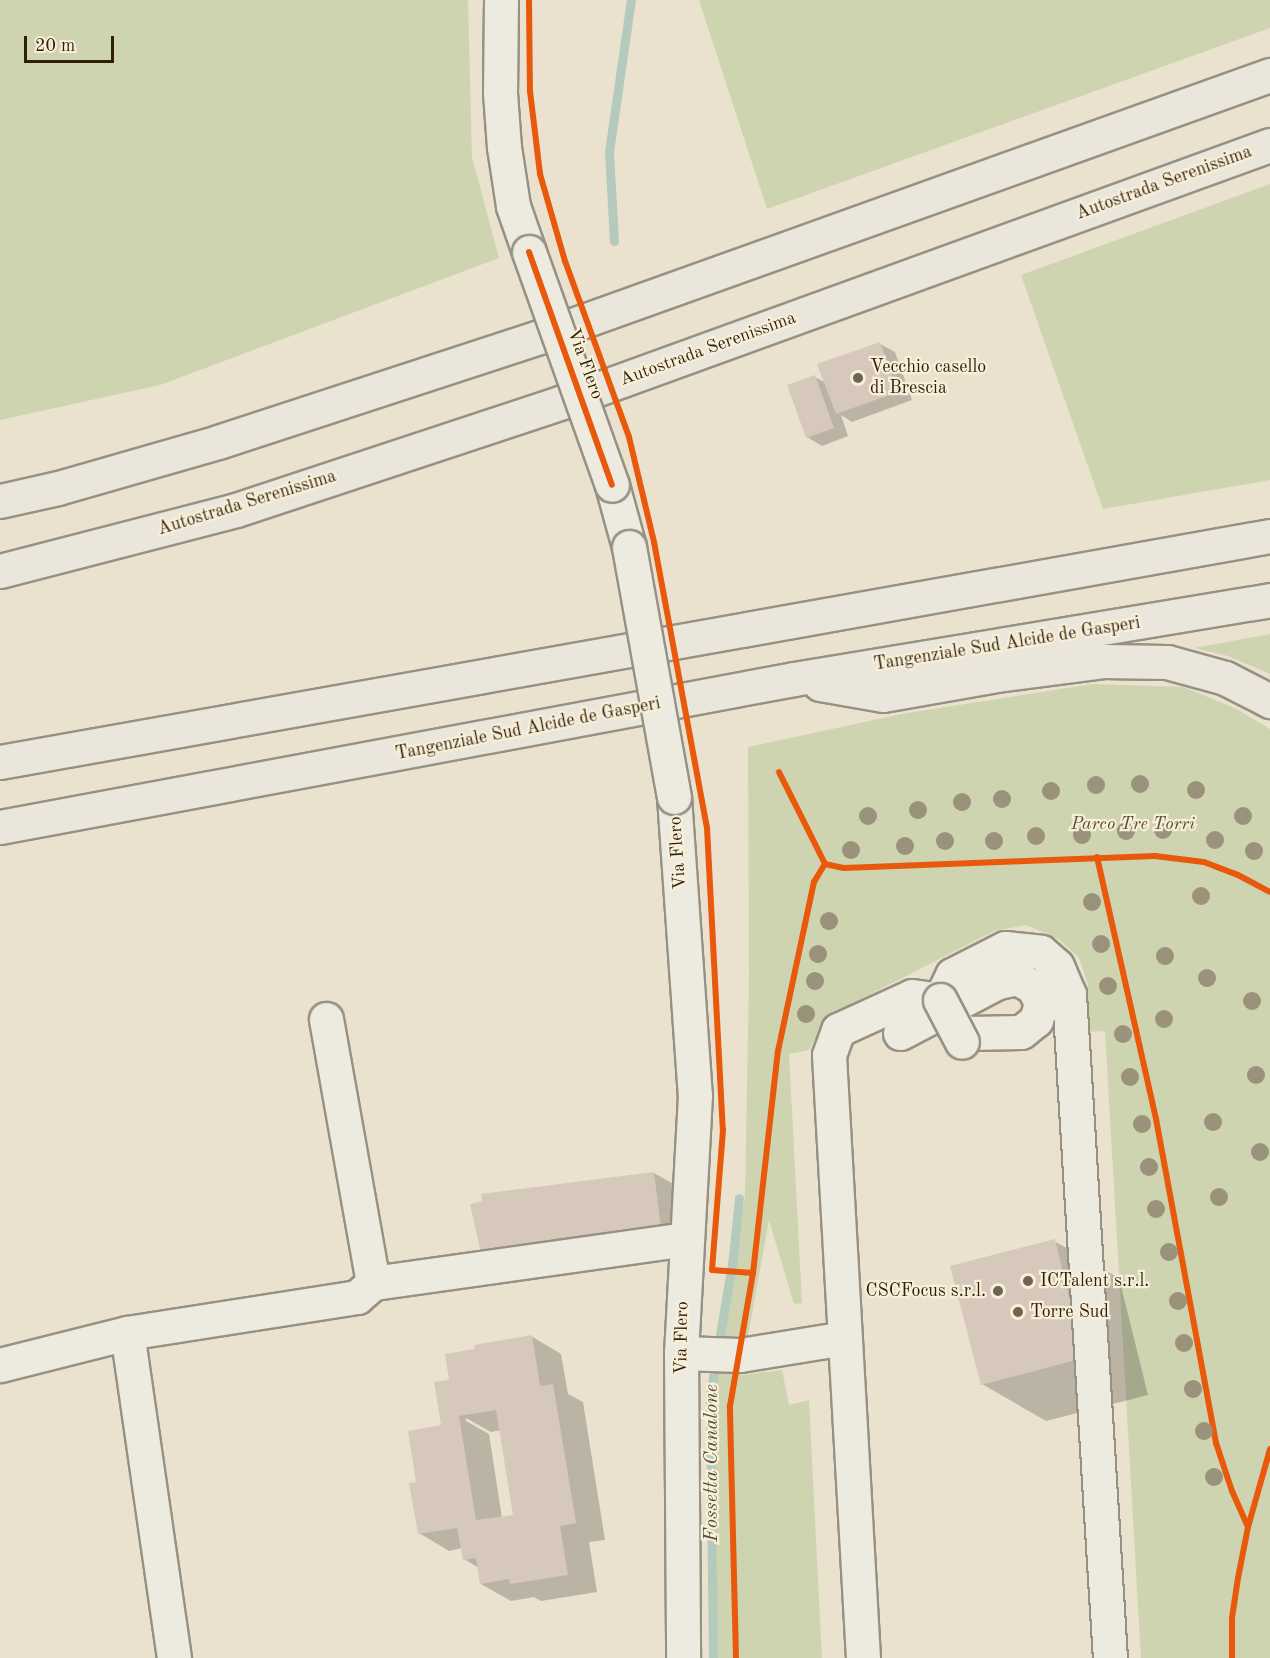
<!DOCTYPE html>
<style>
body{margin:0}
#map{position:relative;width:1270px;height:1658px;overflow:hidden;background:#eae2cf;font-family:"Old Standard TT",serif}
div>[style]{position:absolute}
.green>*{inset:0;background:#ced3b0}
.shadow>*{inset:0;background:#0003}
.stream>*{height:9px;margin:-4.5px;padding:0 4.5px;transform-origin:4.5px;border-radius:4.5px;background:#b3cabc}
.building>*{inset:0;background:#d6c8bb}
.roads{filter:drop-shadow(2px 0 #979183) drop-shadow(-2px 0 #979183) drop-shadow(0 2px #979183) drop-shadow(0 -2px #979183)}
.minor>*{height:33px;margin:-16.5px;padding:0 16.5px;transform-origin:16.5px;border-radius:16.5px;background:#edeae0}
.highway>*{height:33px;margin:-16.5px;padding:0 16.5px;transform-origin:16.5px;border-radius:16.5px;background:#ebe6db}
.bridges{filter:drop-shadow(2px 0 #979183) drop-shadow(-2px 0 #979183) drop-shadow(0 2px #979183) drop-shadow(0 -2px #979183)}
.minor-bridge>*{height:33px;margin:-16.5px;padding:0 16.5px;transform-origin:16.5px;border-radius:16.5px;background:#edeae0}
.cycleway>*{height:6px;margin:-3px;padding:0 3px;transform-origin:3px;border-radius:3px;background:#e8590c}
.trees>*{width:18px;height:18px;margin:-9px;border-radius:50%;background:#9a927a}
.dots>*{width:16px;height:16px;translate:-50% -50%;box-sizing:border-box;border:3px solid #f8efd9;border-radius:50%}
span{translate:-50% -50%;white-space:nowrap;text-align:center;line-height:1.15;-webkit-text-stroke:4.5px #f8efd9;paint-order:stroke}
.street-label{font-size:18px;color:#2f1f0a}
.poi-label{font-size:18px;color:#2f1f0a}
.left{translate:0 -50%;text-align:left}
.right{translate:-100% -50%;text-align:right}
.park-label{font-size:18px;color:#585134;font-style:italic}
.water-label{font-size:20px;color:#504f3d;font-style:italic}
.scale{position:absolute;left:24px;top:36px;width:90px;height:27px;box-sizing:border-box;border:3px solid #2f1f0a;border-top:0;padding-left:8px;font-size:18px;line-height:21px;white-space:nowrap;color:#2f1f0a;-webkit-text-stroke:4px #f8efd9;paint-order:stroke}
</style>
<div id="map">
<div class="green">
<i style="clip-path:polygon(0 0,468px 0,472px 157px,499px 258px,160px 385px,0 420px)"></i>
<i style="clip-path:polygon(699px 0,1270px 0,1270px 28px,767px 209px)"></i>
<i style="clip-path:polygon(1270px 184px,1270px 480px,1103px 509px,1021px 275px)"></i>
<i style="clip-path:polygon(1270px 634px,1270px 674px,1228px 656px,1194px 648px)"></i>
<i style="clip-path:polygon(1092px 684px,1183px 687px,1235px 708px,1270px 729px,1270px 1658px,1141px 1658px,1105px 1031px,1086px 1032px,1088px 984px,1079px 958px,1060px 940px,1026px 925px,994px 931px,828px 1016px,809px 1050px,789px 1054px,802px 1303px,794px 1304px,769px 1220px,741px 1375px,782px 1370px,789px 1405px,809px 1400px,822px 1658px,718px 1658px,714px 1412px,716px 1380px,745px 1197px,749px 977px,748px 747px,902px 714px)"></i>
</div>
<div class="shadow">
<i style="clip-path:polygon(880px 344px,895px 352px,912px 400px,852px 422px,841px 415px,848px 436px,822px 446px,807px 437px,815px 377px,826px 383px)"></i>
<i style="clip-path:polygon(654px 1173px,677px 1186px,683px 1240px,484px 1202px)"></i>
<i style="clip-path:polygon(1054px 1241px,1119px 1278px,1148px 1395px,1046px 1421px,982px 1384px)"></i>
<i style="clip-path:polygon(evenodd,531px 1336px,561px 1354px,568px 1394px,583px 1402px,605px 1540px,589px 1542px,597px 1592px,541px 1601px,534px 1597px,511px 1601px,481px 1584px,479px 1568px,464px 1559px,462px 1548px,449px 1551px,419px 1533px,418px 1483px,443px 1427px,450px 1381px,476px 1350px,531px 1336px,466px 1418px,491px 1432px,501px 1430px,514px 1516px,502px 1518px,489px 1434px,466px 1421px,466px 1418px)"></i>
</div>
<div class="stream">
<i style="left:614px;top:241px;width:89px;rotate:-93.2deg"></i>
<i style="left:609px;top:152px;width:154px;rotate:-81.8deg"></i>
<i style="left:713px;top:1658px;width:263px;rotate:-90.7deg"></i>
<i style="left:710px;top:1395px;width:140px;rotate:-80.5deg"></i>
<i style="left:733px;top:1257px;width:59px;rotate:-84.2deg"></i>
</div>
<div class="building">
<i style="clip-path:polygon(880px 342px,898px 392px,836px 414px,817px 364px)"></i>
<i style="clip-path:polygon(815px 375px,834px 428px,806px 438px,787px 385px)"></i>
<i style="clip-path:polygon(654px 1172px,661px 1227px,482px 1258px,470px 1204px,482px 1201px,481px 1194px)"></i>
<i style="clip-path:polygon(1055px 1239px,1084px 1358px,981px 1385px,950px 1266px)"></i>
<i style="clip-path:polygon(evenodd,532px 1335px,540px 1386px,553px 1384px,576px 1523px,560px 1526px,568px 1575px,510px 1584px,509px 1579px,480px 1584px,476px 1558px,463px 1560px,457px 1528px,418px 1534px,409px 1483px,416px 1482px,408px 1431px,441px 1425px,434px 1382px,449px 1380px,445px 1354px,475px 1349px,474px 1345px,532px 1335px,496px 1410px,513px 1515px,476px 1520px,459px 1416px,496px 1410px)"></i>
</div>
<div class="roads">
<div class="minor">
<i style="left:501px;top:0;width:93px;rotate:90.6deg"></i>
<i style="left:500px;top:93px;width:54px;rotate:85.8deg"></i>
<i style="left:504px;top:147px;width:60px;rotate:81.3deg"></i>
<i style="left:513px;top:206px;width:49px;rotate:70.8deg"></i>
<i style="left:612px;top:485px;width:64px;rotate:74.7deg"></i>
<i style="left:674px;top:797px;width:299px;rotate:86deg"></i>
<i style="left:695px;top:1095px;width:258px;rotate:93.1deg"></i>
<i style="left:681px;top:1353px;width:305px;rotate:89.6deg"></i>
<i style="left:326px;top:1019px;width:268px;rotate:79.9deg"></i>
<i style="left:900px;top:1033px;width:110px;rotate:-27.5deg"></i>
<i style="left:998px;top:982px;width:19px;rotate:-12deg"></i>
<i style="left:1017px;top:978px;width:18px;rotate:29deg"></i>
<i style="left:1033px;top:987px;width:18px;rotate:63deg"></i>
<i style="left:1041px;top:1003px;width:18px;rotate:106deg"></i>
<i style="left:1036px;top:1020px;width:19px;rotate:141deg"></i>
<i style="left:1021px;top:1032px;width:52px;rotate:178.9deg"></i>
<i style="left:969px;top:1033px;width:17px;rotate:-156deg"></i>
<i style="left:681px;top:1353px;width:59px;rotate:1.9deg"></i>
<i style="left:740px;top:1355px;width:106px;rotate:-9.2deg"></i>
<i style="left:0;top:1365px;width:131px;rotate:-14.1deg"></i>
<i style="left:174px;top:1658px;width:328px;rotate:-98.2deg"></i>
<i style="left:127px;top:1333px;width:233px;rotate:-8.9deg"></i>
<i style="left:357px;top:1297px;width:21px;rotate:-41deg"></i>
<i style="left:373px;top:1283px;width:315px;rotate:-8deg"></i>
<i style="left:863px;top:1658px;width:604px;rotate:-93.23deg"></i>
<i style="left:829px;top:1055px;width:27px;rotate:-70deg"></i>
<i style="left:838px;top:1030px;width:81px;rotate:-24.7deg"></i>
<i style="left:912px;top:996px;width:28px;rotate:8deg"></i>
<i style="left:940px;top:1000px;width:28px;rotate:-64deg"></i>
<i style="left:952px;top:975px;width:59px;rotate:-27deg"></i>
<i style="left:1005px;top:948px;width:36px;rotate:6deg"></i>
<i style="left:1041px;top:952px;width:21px;rotate:41deg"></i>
<i style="left:1057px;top:966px;width:30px;rotate:67deg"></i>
<i style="left:1069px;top:994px;width:665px;rotate:86.47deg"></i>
</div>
<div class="highway">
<i style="left:0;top:501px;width:59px;rotate:-12.6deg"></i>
<i style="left:58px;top:488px;width:166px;rotate:-16deg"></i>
<i style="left:218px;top:442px;width:338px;rotate:-18.1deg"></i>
<i style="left:539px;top:337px;width:777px;rotate:-19.72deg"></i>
<i style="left:0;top:571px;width:244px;rotate:-14.5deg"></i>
<i style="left:236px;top:510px;width:343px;rotate:-18.3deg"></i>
<i style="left:562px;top:402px;width:753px;rotate:-19.95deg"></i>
<i style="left:820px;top:684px;width:64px;rotate:9.9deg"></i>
<i style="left:883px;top:695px;width:116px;rotate:-10deg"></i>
<i style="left:997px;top:675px;width:107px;rotate:-7.5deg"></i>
<i style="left:1103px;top:661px;width:64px;rotate:0.9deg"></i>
<i style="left:1167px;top:662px;width:60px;rotate:15.4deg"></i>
<i style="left:1225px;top:678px;width:51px;rotate:27.1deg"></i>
<i style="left:0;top:762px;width:1290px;rotate:-10.09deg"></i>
<i style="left:0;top:827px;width:808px;rotate:-10.56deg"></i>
<i style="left:794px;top:679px;width:483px;rotate:-9.4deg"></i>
</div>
</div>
<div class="bridges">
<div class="minor-bridge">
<i style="left:529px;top:252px;width:247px;rotate:70.4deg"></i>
<i style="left:629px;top:547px;width:254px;rotate:79.8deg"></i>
<i style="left:940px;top:1000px;width:47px;rotate:62.4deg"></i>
</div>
</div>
<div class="cycleway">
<i style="left:529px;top:0;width:91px;rotate:89.4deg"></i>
<i style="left:530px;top:91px;width:84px;rotate:83.1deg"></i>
<i style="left:540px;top:174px;width:91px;rotate:74deg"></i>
<i style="left:565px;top:261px;width:187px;rotate:70deg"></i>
<i style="left:629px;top:437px;width:108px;rotate:76.6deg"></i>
<i style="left:654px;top:542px;width:291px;rotate:79.5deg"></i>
<i style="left:707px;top:828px;width:302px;rotate:87deg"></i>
<i style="left:723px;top:1130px;width:140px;rotate:94.5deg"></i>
<i style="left:712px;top:1270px;width:41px;rotate:4.2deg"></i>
<i style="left:529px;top:252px;width:247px;rotate:70.4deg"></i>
<i style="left:779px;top:772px;width:103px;rotate:63.4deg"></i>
<i style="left:1097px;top:857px;width:269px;rotate:77.3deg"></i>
<i style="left:1156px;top:1119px;width:330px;rotate:79.5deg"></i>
<i style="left:1216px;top:1443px;width:51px;rotate:71.6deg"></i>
<i style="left:1232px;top:1491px;width:39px;rotate:66deg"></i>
<i style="left:736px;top:1658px;width:252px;rotate:-91.4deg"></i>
<i style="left:730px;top:1406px;width:135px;rotate:-80.2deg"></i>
<i style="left:753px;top:1273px;width:223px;rotate:-83.6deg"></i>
<i style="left:778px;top:1051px;width:173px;rotate:-78deg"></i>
<i style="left:814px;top:882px;width:21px;rotate:-59deg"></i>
<i style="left:825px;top:864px;width:19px;rotate:12deg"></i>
<i style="left:844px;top:868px;width:311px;rotate:-2.2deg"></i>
<i style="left:1155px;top:856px;width:49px;rotate:7deg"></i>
<i style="left:1204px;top:862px;width:36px;rotate:21deg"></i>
<i style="left:1238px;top:875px;width:36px;rotate:28deg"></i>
<i style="left:1232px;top:1658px;width:40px;rotate:-90deg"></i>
<i style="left:1232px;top:1618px;width:40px;rotate:-81.5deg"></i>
<i style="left:1238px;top:1578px;width:52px;rotate:-78.9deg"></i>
<i style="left:1248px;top:1527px;width:81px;rotate:-74.2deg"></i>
</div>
<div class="trees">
<i style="left:1140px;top:784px"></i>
<i style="left:1096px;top:785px"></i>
<i style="left:1196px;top:790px"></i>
<i style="left:1051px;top:791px"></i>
<i style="left:1002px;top:799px"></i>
<i style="left:962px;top:802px"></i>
<i style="left:918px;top:810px"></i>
<i style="left:868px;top:816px"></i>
<i style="left:1243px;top:816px"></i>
<i style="left:1163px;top:830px"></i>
<i style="left:1126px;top:831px"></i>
<i style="left:1082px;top:835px"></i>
<i style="left:1036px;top:836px"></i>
<i style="left:1215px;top:840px"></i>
<i style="left:945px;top:841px"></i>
<i style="left:994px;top:841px"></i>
<i style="left:905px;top:846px"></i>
<i style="left:851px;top:850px"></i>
<i style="left:1254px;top:851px"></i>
<i style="left:1201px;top:896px"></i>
<i style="left:1092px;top:902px"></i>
<i style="left:829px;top:921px"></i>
<i style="left:1101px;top:944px"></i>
<i style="left:818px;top:954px"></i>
<i style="left:1165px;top:956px"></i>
<i style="left:1207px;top:978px"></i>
<i style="left:815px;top:981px"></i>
<i style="left:1108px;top:986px"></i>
<i style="left:1252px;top:1001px"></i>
<i style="left:806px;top:1014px"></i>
<i style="left:1164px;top:1019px"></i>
<i style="left:1123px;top:1034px"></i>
<i style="left:1256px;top:1075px"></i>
<i style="left:1130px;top:1077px"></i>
<i style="left:1213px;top:1122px"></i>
<i style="left:1142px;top:1124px"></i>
<i style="left:1260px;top:1152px"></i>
<i style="left:1149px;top:1167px"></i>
<i style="left:1219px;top:1197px"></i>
<i style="left:1156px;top:1209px"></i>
<i style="left:1169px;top:1252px"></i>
<i style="left:1178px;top:1301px"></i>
<i style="left:1184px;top:1343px"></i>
<i style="left:1193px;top:1389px"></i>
<i style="left:1204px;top:1431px"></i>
<i style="left:1214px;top:1477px"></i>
</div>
<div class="dots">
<i style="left:858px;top:378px;background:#70634f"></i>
<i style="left:1028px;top:1281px;background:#70634f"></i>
<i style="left:998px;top:1291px;background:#70634f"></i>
<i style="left:1018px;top:1312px;background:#70634f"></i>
</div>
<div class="street-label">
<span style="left:1164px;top:183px;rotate:-20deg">Autostrada Serenissima</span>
<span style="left:708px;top:349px;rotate:-20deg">Autostrada Serenissima</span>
<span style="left:585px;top:364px;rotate:70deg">Via Flero</span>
<span style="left:247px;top:503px;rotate:-17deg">Autostrada Serenissima</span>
<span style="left:1007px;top:644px;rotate:-9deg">Tangenziale Sud Alcide de Gasperi</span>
<span style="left:528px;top:729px;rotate:-11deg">Tangenziale Sud Alcide de Gasperi</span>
<span style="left:678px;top:853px;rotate:-94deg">Via Flero</span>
<span style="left:682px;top:1338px;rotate:-89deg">Via Flero</span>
</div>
<div class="poi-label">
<span class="left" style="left:870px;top:378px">Vecchio casello<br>di Brescia</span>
<span class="left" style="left:1040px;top:1281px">ICTalent s.r.l.</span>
<span class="right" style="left:986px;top:1291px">CSCFocus s.r.l.</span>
<span class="left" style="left:1030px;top:1312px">Torre Sud</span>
</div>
<div class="park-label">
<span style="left:1133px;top:824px">Parco Tre Torri</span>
</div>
<div class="water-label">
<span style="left:712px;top:1463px;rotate:-90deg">Fossetta Canalone</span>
</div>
<div class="scale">20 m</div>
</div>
